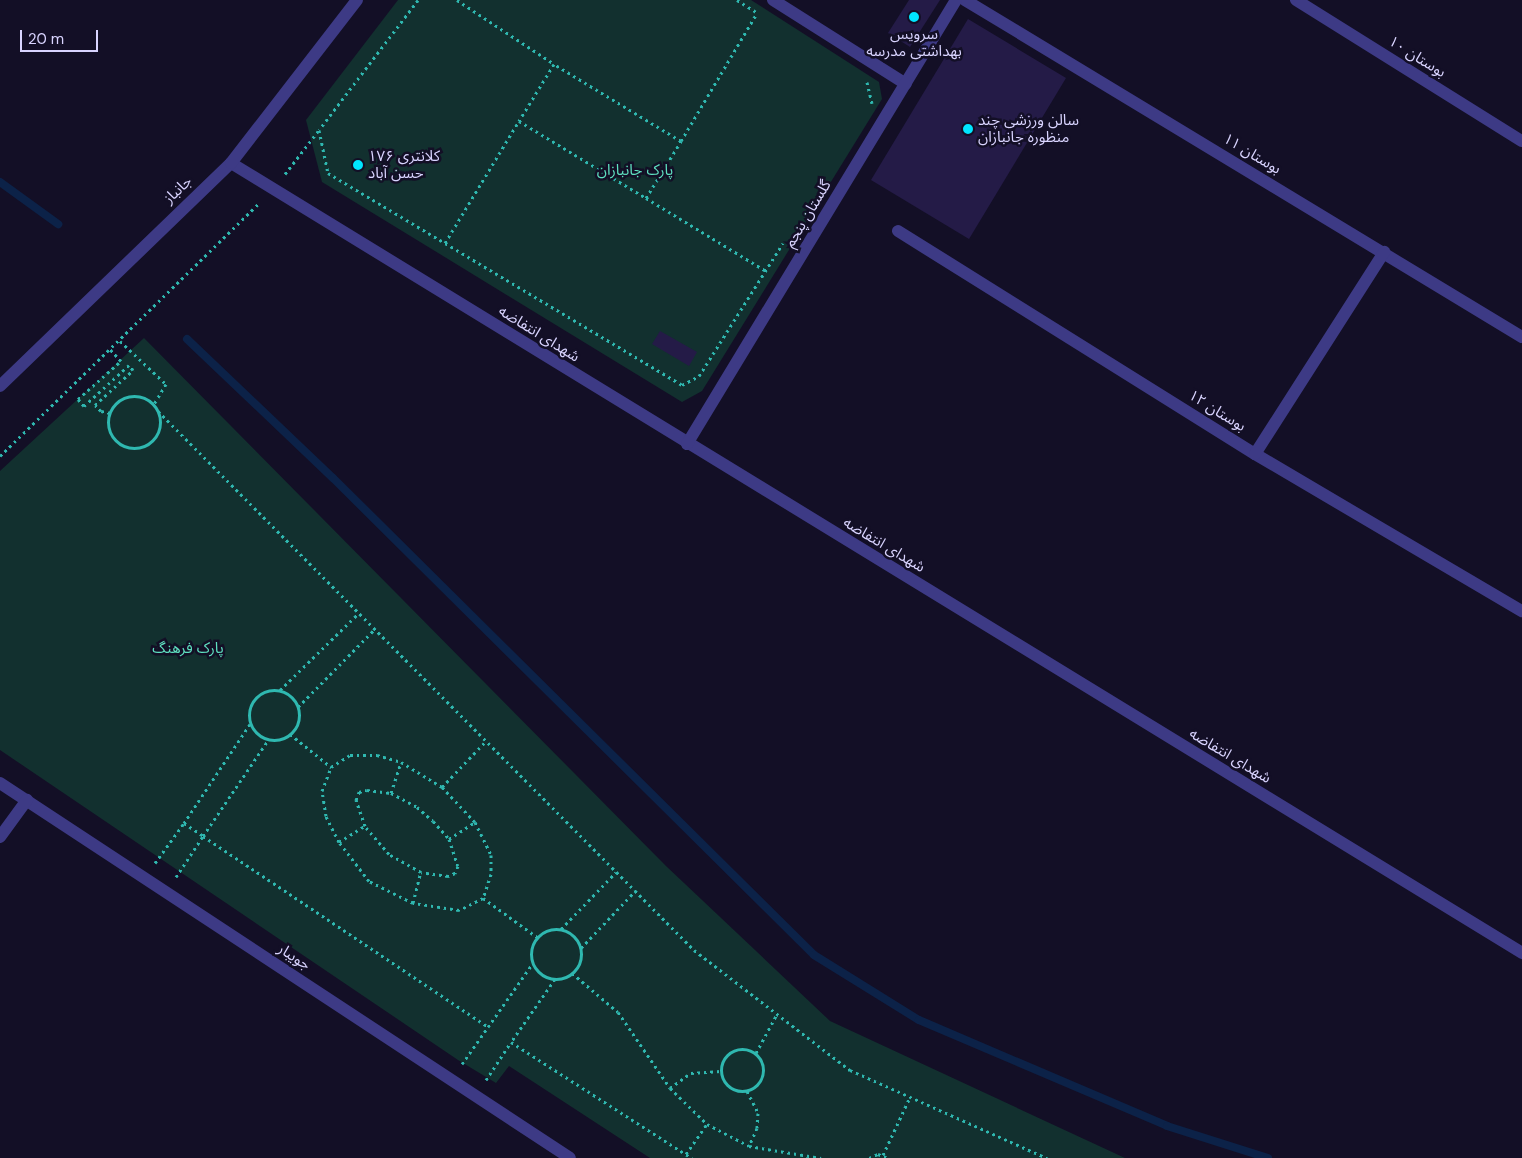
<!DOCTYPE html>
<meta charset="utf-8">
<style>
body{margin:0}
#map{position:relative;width:1522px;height:1158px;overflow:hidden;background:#130f26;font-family:"DM Sans","Noto Sans Arabic",sans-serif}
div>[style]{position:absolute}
.green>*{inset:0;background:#12302f}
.stream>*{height:8px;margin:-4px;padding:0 4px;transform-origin:4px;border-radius:4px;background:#0c2248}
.building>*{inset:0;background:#241b47}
.path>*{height:3px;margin-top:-1.5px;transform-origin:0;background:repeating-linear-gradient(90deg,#2fb8b0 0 2.5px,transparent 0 6.5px)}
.path>.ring{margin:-1.5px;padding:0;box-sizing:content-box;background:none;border:3px solid #2fb8b0;border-radius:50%}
.minor>*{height:12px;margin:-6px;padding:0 6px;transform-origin:6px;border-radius:6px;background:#3d3a85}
.dots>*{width:14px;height:14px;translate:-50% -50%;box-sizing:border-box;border:2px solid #130f26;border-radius:50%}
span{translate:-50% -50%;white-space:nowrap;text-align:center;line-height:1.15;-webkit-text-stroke:5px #130f26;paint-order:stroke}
.poi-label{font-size:15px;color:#d9d4ff}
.left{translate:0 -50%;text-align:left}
.street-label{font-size:15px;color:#d9d4ff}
.park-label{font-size:15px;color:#5fe0c0}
.scale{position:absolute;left:20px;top:30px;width:78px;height:22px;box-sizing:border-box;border:2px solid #d9d4ff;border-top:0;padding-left:6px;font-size:15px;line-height:18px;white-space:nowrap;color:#d9d4ff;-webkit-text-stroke:4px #130f26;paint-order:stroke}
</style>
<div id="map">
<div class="green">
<i style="clip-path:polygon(398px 0,751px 0,879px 82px,882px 99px,702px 391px,682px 402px,322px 182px,306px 120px)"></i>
<i style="clip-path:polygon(144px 338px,666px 866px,830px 1021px,1125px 1158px,650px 1158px,509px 1066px,496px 1083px,458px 1060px,0 750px,0 471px)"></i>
</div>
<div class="stream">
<i style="left:0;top:182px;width:72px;rotate:35.9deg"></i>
<i style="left:187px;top:339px;width:202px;rotate:43.6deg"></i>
<i style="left:333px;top:478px;width:677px;rotate:44.76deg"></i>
<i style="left:814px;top:955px;width:123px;rotate:31.8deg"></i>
<i style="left:919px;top:1020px;width:270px;rotate:23.1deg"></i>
<i style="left:1167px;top:1126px;width:106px;rotate:17.6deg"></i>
</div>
<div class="building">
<i style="clip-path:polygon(909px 0,940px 0,910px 47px,888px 33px)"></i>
<i style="clip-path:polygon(968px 19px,1066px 78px,969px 239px,871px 180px)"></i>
<i style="clip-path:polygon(660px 331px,697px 352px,689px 366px,652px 344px)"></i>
</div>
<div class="path">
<i style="left:418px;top:0;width:163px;rotate:127.3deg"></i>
<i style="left:319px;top:130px;width:44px;rotate:78.2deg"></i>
<i style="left:328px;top:173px;width:413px;rotate:30.9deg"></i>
<i style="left:682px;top:385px;width:19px;rotate:-28deg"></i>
<i style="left:699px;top:376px;width:157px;rotate:-57.7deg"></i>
<i style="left:457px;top:0;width:116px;rotate:33.4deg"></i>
<i style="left:737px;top:0;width:25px;rotate:32deg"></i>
<i style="left:867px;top:82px;width:22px;rotate:77deg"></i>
<i style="left:681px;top:141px;width:149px;rotate:-148.8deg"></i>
<i style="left:554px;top:64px;width:67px;rotate:121.6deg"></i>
<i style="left:519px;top:121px;width:149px;rotate:31.2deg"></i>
<i style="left:646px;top:198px;width:67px;rotate:-58.4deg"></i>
<i style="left:681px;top:141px;width:149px;rotate:-59.3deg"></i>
<i style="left:285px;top:174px;width:56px;rotate:-52.3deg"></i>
<i style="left:646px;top:198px;width:140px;rotate:31.3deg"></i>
<i style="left:445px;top:243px;width:143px;rotate:-58.8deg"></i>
<i style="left:120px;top:341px;width:63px;rotate:43.1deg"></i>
<i style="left:166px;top:384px;width:23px;rotate:121deg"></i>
<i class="ring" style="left:108px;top:396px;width:49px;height:49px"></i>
<i style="left:158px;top:411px;width:760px;rotate:45.16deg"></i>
<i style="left:694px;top:950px;width:197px;rotate:37.6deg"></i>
<i style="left:850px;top:1070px;width:216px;rotate:24.1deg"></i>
<i style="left:110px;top:413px;width:9px;rotate:-167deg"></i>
<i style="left:101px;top:411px;width:8px;rotate:-135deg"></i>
<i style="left:95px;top:405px;width:52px;rotate:-42.6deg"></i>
<i style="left:133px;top:370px;width:6px;rotate:-129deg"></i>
<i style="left:129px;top:365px;width:61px;rotate:137.7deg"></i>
<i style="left:84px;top:406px;width:9px;rotate:-131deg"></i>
<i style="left:78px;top:399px;width:57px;rotate:-41.5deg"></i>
<i style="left:121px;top:361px;width:16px;rotate:-133deg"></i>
<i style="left:0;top:456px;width:362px;rotate:-44.3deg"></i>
<i style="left:280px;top:690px;width:110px;rotate:-44.3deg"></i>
<i class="ring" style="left:249px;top:690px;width:47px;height:47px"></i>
<i style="left:298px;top:707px;width:110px;rotate:-45.4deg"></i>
<i style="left:250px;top:724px;width:119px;rotate:123.7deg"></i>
<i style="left:184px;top:823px;width:23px;rotate:34deg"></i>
<i style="left:203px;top:836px;width:117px;rotate:-55.8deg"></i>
<i style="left:290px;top:734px;width:53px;rotate:38.8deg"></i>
<i style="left:350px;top:755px;width:27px"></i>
<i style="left:377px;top:755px;width:25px;rotate:16deg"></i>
<i style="left:401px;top:762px;width:48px;rotate:31.4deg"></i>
<i style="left:442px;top:787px;width:48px;rotate:46.7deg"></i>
<i style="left:475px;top:822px;width:37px;rotate:64deg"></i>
<i style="left:491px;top:855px;width:19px;rotate:90deg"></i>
<i style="left:491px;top:874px;width:25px;rotate:108deg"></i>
<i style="left:483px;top:898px;width:27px;rotate:153deg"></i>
<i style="left:459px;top:910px;width:47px;rotate:-171.3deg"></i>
<i style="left:413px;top:903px;width:49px;rotate:-153.4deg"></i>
<i style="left:369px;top:881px;width:49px;rotate:-127.6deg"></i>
<i style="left:339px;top:842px;width:29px;rotate:-117deg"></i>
<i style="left:326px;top:816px;width:25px;rotate:-99deg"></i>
<i style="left:322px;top:791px;width:26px;rotate:-69deg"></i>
<i style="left:331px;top:767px;width:22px;rotate:-32deg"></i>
<i style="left:442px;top:787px;width:64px;rotate:-46.3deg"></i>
<i style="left:367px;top:790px;width:24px;rotate:7deg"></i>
<i style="left:391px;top:793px;width:30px;rotate:28deg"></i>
<i style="left:417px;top:807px;width:21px;rotate:41deg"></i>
<i style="left:433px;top:821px;width:24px;rotate:48deg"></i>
<i style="left:449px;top:839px;width:28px;rotate:72deg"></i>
<i style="left:458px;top:866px;width:8px;rotate:113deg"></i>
<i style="left:455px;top:873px;width:8px;rotate:157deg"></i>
<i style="left:448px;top:876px;width:27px;rotate:-172deg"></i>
<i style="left:421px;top:872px;width:37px;rotate:-151deg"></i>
<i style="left:389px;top:854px;width:37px;rotate:-131deg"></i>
<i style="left:365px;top:826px;width:28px;rotate:-109deg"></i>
<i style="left:356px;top:800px;width:9px;rotate:-69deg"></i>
<i style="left:359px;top:792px;width:8px;rotate:-14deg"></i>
<i style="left:391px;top:793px;width:33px;rotate:-72deg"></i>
<i style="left:449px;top:839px;width:31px;rotate:-33deg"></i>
<i style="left:339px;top:842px;width:31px;rotate:-32deg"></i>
<i style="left:155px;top:863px;width:49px;rotate:-54.1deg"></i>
<i style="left:176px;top:877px;width:49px;rotate:-56.6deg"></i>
<i style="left:203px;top:836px;width:343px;rotate:33.8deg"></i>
<i style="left:488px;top:1027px;width:78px;rotate:-54.9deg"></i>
<i style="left:483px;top:898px;width:67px;rotate:35.8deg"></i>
<i style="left:413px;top:903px;width:32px;rotate:-76deg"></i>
<i style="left:561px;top:929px;width:79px;rotate:-46deg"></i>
<i class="ring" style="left:531px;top:929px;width:47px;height:47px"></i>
<i style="left:581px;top:948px;width:79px;rotate:-46.5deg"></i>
<i style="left:572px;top:973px;width:60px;rotate:40.3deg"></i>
<i style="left:618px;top:1012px;width:92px;rotate:55.6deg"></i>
<i style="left:670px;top:1088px;width:52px;rotate:44.2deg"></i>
<i style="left:707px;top:1124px;width:47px;rotate:27.6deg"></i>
<i style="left:749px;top:1146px;width:73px;rotate:9.5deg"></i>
<i style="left:555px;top:979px;width:77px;rotate:124.9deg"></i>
<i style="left:511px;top:1042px;width:215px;rotate:32.7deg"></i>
<i class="ring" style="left:721px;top:1049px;width:39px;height:39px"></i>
<i style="left:756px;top:1053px;width:44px;rotate:-61.7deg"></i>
<i style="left:462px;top:1064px;width:45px;rotate:-54.9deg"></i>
<i style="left:486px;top:1080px;width:45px;rotate:-56.7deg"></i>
<i style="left:670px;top:1088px;width:26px;rotate:-36deg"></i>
<i style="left:691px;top:1073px;width:30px;rotate:-4deg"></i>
<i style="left:747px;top:1091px;width:25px;rotate:63deg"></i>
<i style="left:758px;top:1113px;width:15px;rotate:94deg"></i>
<i style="left:757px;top:1128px;width:20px;rotate:114deg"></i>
<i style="left:686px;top:1154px;width:37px;rotate:-55deg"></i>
<i style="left:883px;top:1155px;width:64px;rotate:-65deg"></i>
<i style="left:869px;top:1158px;width:10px;rotate:-24deg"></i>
<i style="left:878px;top:1154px;width:11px;rotate:22deg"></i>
</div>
<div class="minor">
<i style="left:773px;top:0;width:157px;rotate:32.3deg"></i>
<i style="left:965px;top:0;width:651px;rotate:31.18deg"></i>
<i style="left:1296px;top:0;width:266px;rotate:32deg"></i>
<i style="left:231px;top:163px;width:1514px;rotate:31.46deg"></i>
<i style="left:898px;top:231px;width:421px;rotate:32deg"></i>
<i style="left:1255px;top:454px;width:310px;rotate:30.5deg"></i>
<i style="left:0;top:386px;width:321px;rotate:-44deg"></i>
<i style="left:231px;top:163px;width:206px;rotate:-52.3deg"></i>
<i style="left:687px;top:444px;width:519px;rotate:-58.79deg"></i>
<i style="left:1255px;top:454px;width:240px;rotate:-57.4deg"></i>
<i style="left:0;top:783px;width:682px;rotate:33.34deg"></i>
<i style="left:0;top:837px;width:46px;rotate:-53.9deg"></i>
</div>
<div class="dots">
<i style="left:914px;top:17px;background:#00e5ff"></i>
<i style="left:968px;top:129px;background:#00e5ff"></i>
<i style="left:358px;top:165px;background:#00e5ff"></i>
</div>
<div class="poi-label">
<span style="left:914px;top:43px">سرویس<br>بهداشتی مدرسه</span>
<span class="left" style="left:978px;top:129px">سالن ورزشی چند<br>منظوره جانبازان</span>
<span class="left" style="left:368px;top:165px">کلانتری ۱۷۶<br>حسن آباد</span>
</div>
<div class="street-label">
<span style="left:1417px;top:57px;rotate:32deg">بوستان ۱۰</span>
<span style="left:1252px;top:154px;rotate:31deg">بوستان ۱۱</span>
<span style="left:178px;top:190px;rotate:-43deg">جانباز</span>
<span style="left:808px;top:214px;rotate:-59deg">گلستان پنجم</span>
<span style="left:539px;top:334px;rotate:32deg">شهدای انتفاضه</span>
<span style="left:1217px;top:411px;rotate:32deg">بوستان ۱۲</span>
<span style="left:884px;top:545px;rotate:31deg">شهدای انتفاضه</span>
<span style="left:1230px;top:756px;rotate:31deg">شهدای انتفاضه</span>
<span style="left:294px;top:957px;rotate:33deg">جویبار</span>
</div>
<div class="park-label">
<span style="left:635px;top:171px">پارک جانبازان</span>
<span style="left:188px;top:649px">پارک فرهنگ</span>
</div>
<div class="scale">20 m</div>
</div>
